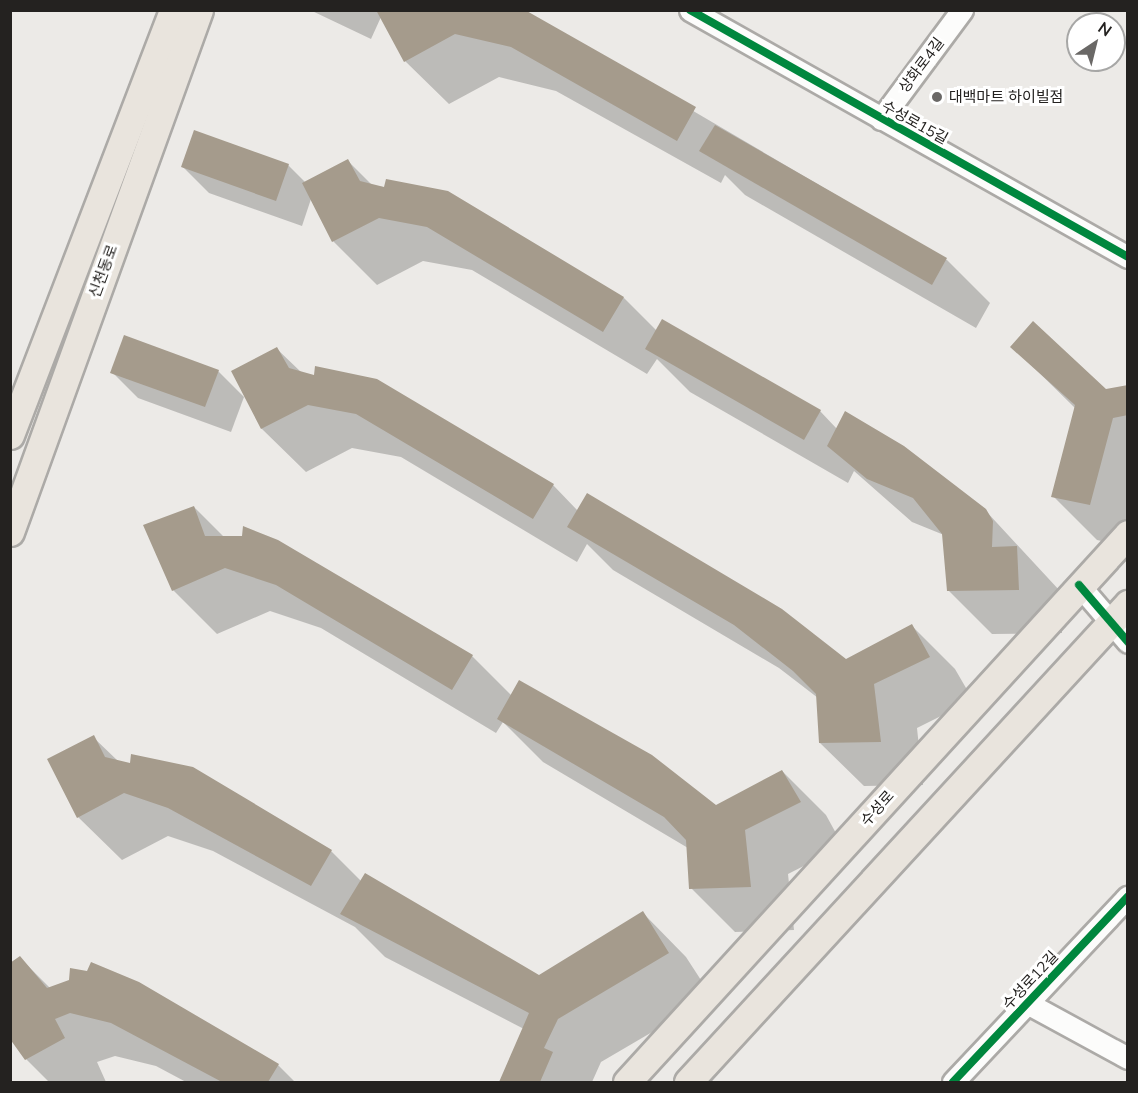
<!DOCTYPE html>
<meta charset="utf-8">
<style>
body{margin:0}
#map{position:relative;width:1138px;height:1093px;overflow:hidden;background:#eceae7;font-family:Mulish,"Noto Sans KR",sans-serif}
div>[style]{position:absolute}
.shadow>*{inset:0;background:#0003}
.building>*{inset:0;background:#a59b8c}
.roads{filter:drop-shadow(2px 0 #acaaa7) drop-shadow(-2px 0 #acaaa7) drop-shadow(0 2px #acaaa7) drop-shadow(0 -2px #acaaa7)}
.minor>*{height:21px;margin:-10.5px;padding:0 10.5px;transform-origin:10.5px;border-radius:10.5px;background:#fcfcfb}
.major>*{height:27px;margin:-13.5px;padding:0 13.5px;transform-origin:13.5px;border-radius:13.5px;background:#e9e4dd}
.cycleway>*{height:8px;margin:-4px;padding:0 4px;transform-origin:4px;border-radius:4px;background:#00873e}
.dots>*{width:16px;height:16px;translate:-50% -50%;box-sizing:border-box;border:3px solid #fff;border-radius:50%}
span{translate:-50% -50%;white-space:nowrap;text-align:center;line-height:1.15;-webkit-text-stroke:6px #fff;paint-order:stroke}
.street-label{font-size:15px;color:#242220}
.poi-label{font-size:15px;color:#242220}
.left{translate:0 -50%;text-align:left}
.frame{position:absolute;inset:0;border:12px solid #242220;pointer-events:none}
.north{position:absolute;left:1066px;top:12px;width:60px;height:60px;box-sizing:border-box;background:#fff;border:2px solid #a7a7a6;border-radius:50%;rotate:35deg;font-size:16px;font-weight:700;line-height:24px;text-align:center;color:#242220}
.north::after{content:'';display:block;margin:auto;width:21px;height:27px;background:#6a6866;clip-path:polygon(50% 0,100% 100%,50% 72%,0 100%)}
</style>
<div id="map">
<div class="shadow">
<i style="clip-path:polygon(310px 10px,521px 10px,947px 260px,990px 303px,976px 328px,745px 195px,725px 175px,721px 183px,556px 91px,499px 77px,449px 104px,405px 61px,381px 17px,371px 39px)"></i>
<i style="clip-path:polygon(348px 161px,373px 186px,448px 193px,624px 298px,657px 331px,820px 411px,837px 429px,985px 510px,1060px 591px,1062px 633px,992px 634px,948px 590px,944px 535px,912px 522px,854px 471px,848px 483px,690px 392px,657px 359px,647px 374px,472px 270px,423px 261px,377px 285px,333px 241px,311px 199px,302px 226px,209px 193px,183px 167px,288px 165px,306px 183px)"></i>
<i style="clip-path:polygon(1012px 346px,1106px 391px,1128px 386px,1128px 547px,1097px 540px,1053px 496px,1075px 408px)"></i>
<i style="clip-path:polygon(277px 349px,302px 373px,553px 485px,578px 511px,845px 661px,912px 626px,955px 669px,973px 700px,917px 728px,923px 785px,864px 786px,820px 743px,818px 698px,779px 668px,613px 570px,587px 544px,577px 562px,401px 457px,352px 448px,306px 472px,262px 429px,233px 371px)"></i>
<i style="clip-path:polygon(218px 371px,244px 397px,231px 432px,138px 398px,112px 372px)"></i>
<i style="clip-path:polygon(194px 507px,224px 537px,277px 541px,472px 656px,512px 696px,716px 807px,782px 771px,826px 815px,843px 846px,788px 874px,794px 930px,735px 932px,691px 888px,688px 848px,543px 762px,503px 722px,496px 733px,321px 628px,270px 611px,217px 634px,173px 590px)"></i>
<i style="clip-path:polygon(93px 737px,118px 761px,331px 851px,361px 881px,539px 976px,643px 913px,686px 957px,712px 997px,601px 1062px,592px 1082px,501px 1082px,524px 1029px,385px 957px,355px 927px,213px 851px,168px 836px,122px 860px,78px 817px)"></i>
<i style="clip-path:polygon(20px 958px,50px 988px,138px 983px,278px 1065px,295px 1082px,186px 1082px,156px 1066px,115px 1056px,97px 1062px,106px 1082px,49px 1082px,26px 1059px)"></i>
</div>
<div class="building">
<i style="clip-path:polygon(376px 10px,525px 10px,696px 107px,677px 141px,511px 47px,455px 34px,404px 62px)"></i>
<i style="clip-path:polygon(715px 125px,947px 258px,932px 285px,699px 151px)"></i>
<i style="clip-path:polygon(194px 130px,289px 164px,276px 201px,181px 167px)"></i>
<i style="clip-path:polygon(348px 159px,360px 181px,384px 187px,386px 179px,448px 191px,624px 297px,603px 332px,427px 227px,379px 218px,332px 242px,302px 183px)"></i>
<i style="clip-path:polygon(662px 319px,821px 410px,804px 440px,645px 349px)"></i>
<i style="clip-path:polygon(1033px 321px,1106px 389px,1128px 385px,1128px 415px,1113px 418px,1090px 505px,1051px 497px,1075px 405px,1010px 347px)"></i>
<i style="clip-path:polygon(124px 335px,219px 370px,205px 407px,110px 373px)"></i>
<i style="clip-path:polygon(277px 347px,289px 368px,314px 375px,315px 366px,377px 379px,554px 484px,533px 519px,356px 414px,308px 405px,261px 429px,231px 371px)"></i>
<i style="clip-path:polygon(845px 411px,904px 446px,986px 509px,993px 521px,992px 547px,1017px 546px,1019px 590px,947px 591px,942px 534px,913px 498px,867px 479px,827px 446px)"></i>
<i style="clip-path:polygon(587px 493px,782px 609px,846px 659px,912px 624px,930px 657px,874px 684px,881px 742px,819px 743px,816px 694px,793px 671px,734px 625px,567px 527px)"></i>
<i style="clip-path:polygon(194px 506px,205px 536px,242px 536px,243px 526px,278px 540px,473px 655px,452px 690px,276px 585px,225px 568px,172px 591px,143px 525px)"></i>
<i style="clip-path:polygon(519px 680px,652px 755px,716px 805px,782px 770px,801px 802px,745px 830px,751px 887px,689px 889px,686px 840px,664px 817px,497px 719px)"></i>
<i style="clip-path:polygon(94px 735px,105px 757px,130px 763px,131px 754px,193px 767px,332px 850px,311px 886px,168px 808px,124px 793px,77px 818px,47px 759px)"></i>
<i style="clip-path:polygon(365px 873px,539px 975px,643px 911px,669px 953px,558px 1019px,544px 1048px,553px 1052px,540px 1082px,499px 1082px,529px 1013px,340px 914px)"></i>
<i style="clip-path:polygon(20px 956px,47px 988px,69px 980px,70px 968px,87px 971px,91px 962px,139px 982px,279px 1064px,268px 1082px,222px 1082px,111px 1023px,70px 1013px,55px 1019px,65px 1038px,25px 1060px,10px 1039px,10px 963px)"></i>
</div>
<div class="roads">
<div class="minor">
<i style="left:690px;top:10px;width:503px;rotate:29.42deg"></i>
<i style="left:881px;top:119px;width:136px;rotate:-53.4deg"></i>
<i style="left:1079px;top:585px;width:75px;rotate:49.3deg"></i>
<i style="left:1027px;top:1003px;width:115px;rotate:28.6deg"></i>
<i style="left:953px;top:1082px;width:255px;rotate:-46.7deg"></i>
</div>
<div class="major">
<i style="left:10px;top:435px;width:455px;rotate:-69deg"></i>
<i style="left:10px;top:532px;width:555px;rotate:-70.1deg"></i>
<i style="left:627px;top:1082px;width:742px;rotate:-47.57deg"></i>
<i style="left:688px;top:1082px;width:650px;rotate:-47.37deg"></i>
</div>
</div>
<div class="cycleway">
<i style="left:690px;top:10px;width:503px;rotate:29.42deg"></i>
<i style="left:1079px;top:585px;width:75px;rotate:49.3deg"></i>
<i style="left:953px;top:1082px;width:255px;rotate:-46.7deg"></i>
</div>
<div class="dots">
<i style="left:937px;top:97px;background:#6a6866"></i>
</div>
<div class="street-label">
<span style="left:921px;top:65px;rotate:-53deg">상화로4길</span>
<span style="left:915px;top:122px;rotate:29deg">수성로15길</span>
<span style="left:103px;top:271px;rotate:-70deg">신천동로</span>
<span style="left:877px;top:808px;rotate:-48deg">수성로</span>
<span style="left:1030px;top:980px;rotate:-47deg">수성로12길</span>
</div>
<div class="poi-label">
<span class="left" style="left:949px;top:97px">대백마트 하이빌점</span>
</div>
<div class="frame"></div>
<div class="north">N</div>
</div>
